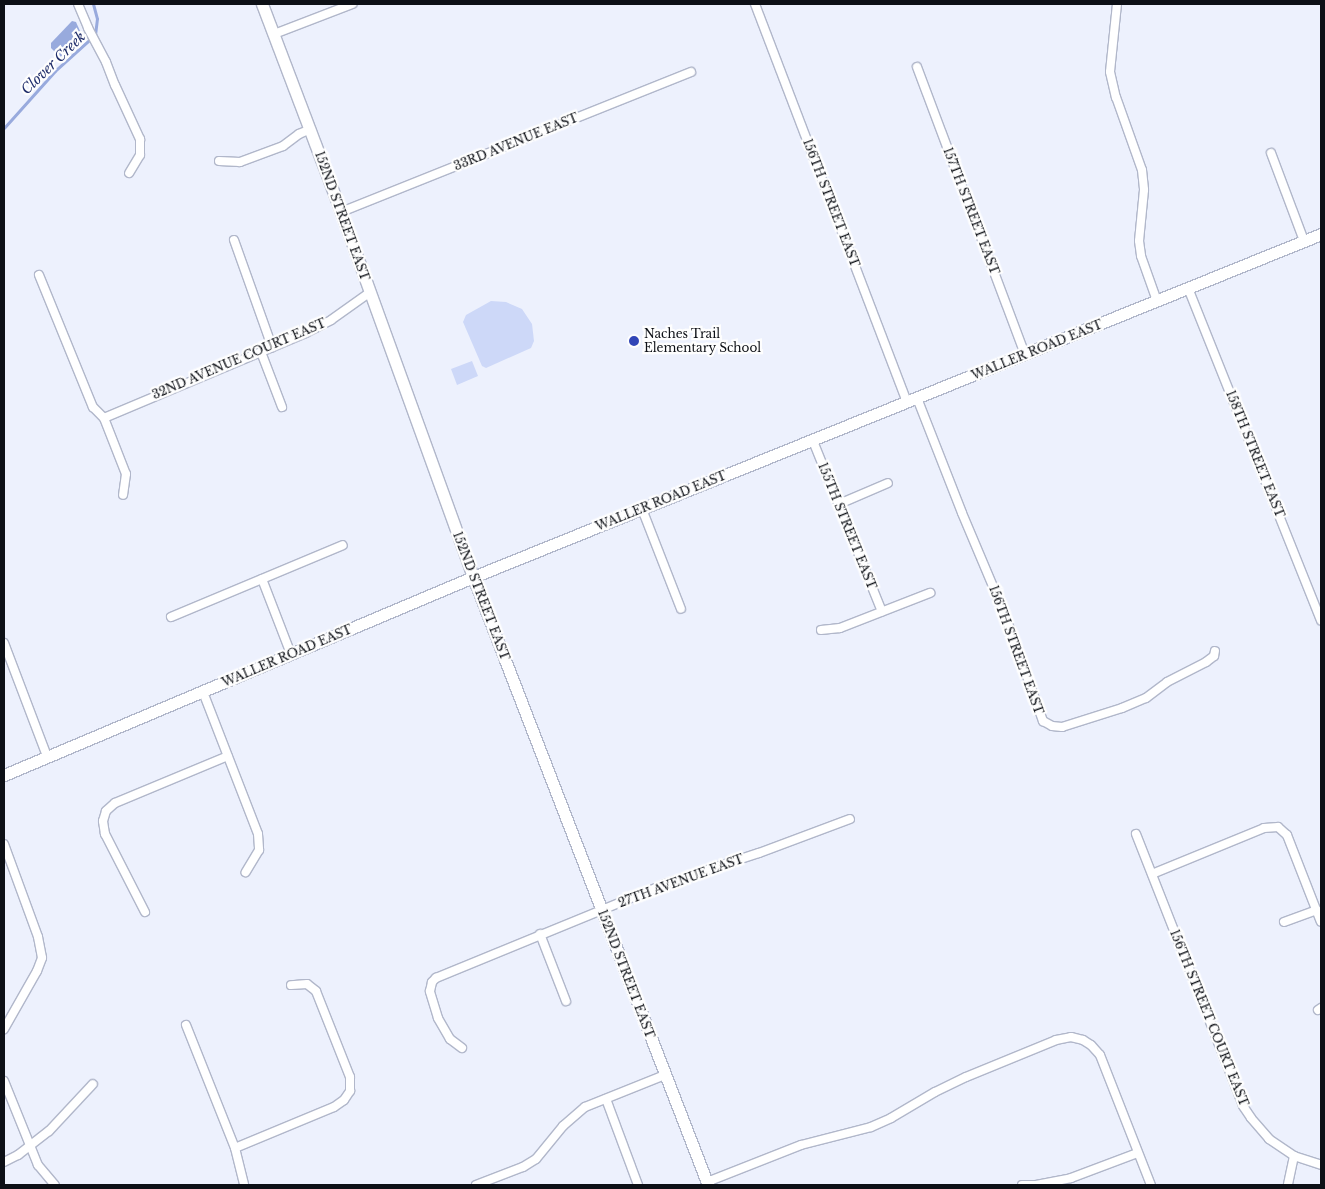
<!DOCTYPE html>
<style>
body{margin:0}
#map{position:relative;width:1325px;height:1189px;overflow:hidden;background:#edf1fd;font-family:"Libre Baskerville",serif}
div>[style]{position:absolute}
.green>*{inset:0;background:#cdd8f8}
.water>*{inset:0;background:#98aadd}
.stream>*{height:2.5px;margin:-1.25px;padding:0 1.25px;transform-origin:1.25px;border-radius:1.25px;background:#98aadd}
.roads{filter:drop-shadow(1px 0 #b1b7ca) drop-shadow(-1px 0 #b1b7ca) drop-shadow(0 1px #b1b7ca) drop-shadow(0 -1px #b1b7ca)}
.street>*{height:8px;margin:-4px;padding:0 4px;transform-origin:4px;border-radius:4px;background:#fff}
.secondary>*{height:11px;margin:-5.5px;padding:0 5.5px;transform-origin:5.5px;border-radius:5.5px;background:#fff}
.dots>*{width:14px;height:14px;translate:-50% -50%;box-sizing:border-box;border:2px solid #fefefe;border-radius:50%}
span{translate:-50% -50%;white-space:nowrap;text-align:center;line-height:1.15;-webkit-text-stroke:4.5px #fefefe;paint-order:stroke}
.street-label{font-size:12px;color:#0d1016}
.poi-label{font-size:12px;color:#0d1016}
.left{translate:0 -50%;text-align:left}
.water-label{font-size:14px;color:#202e6b;font-style:italic}
.frame{position:absolute;inset:0;border:5px solid #0d1016;pointer-events:none}
</style>
<div id="map">
<div class="green">
<i style="clip-path:polygon(491px 301px,506px 302px,522px 309px,532px 324px,534px 341px,531px 348px,486px 368px,482px 366px,463px 322px,466px 315px)"></i>
<i style="clip-path:polygon(472px 361px,478px 376px,457px 385px,451px 369px)"></i>
</div>
<div class="water">
<i style="clip-path:polygon(72px 21px,76px 22px,80px 31px,70px 49px,60px 57px,51px 48px,51px 43px)"></i>
</div>
<div class="stream">
<i style="left:4px;top:128px;width:76px;rotate:-48.2deg"></i>
<i style="left:55px;top:71px;width:54px;rotate:-42deg"></i>
<i style="left:95px;top:35px;width:16px;rotate:-83deg"></i>
<i style="left:97px;top:19px;width:16px;rotate:-105deg"></i>
</div>
<div class="roads">
<div class="street">
<i style="left:78px;top:4px;width:26px;rotate:67deg"></i>
<i style="left:88px;top:28px;width:38px;rotate:62deg"></i>
<i style="left:106px;top:62px;width:25px;rotate:69deg"></i>
<i style="left:115px;top:85px;width:60px;rotate:65.2deg"></i>
<i style="left:140px;top:139px;width:16px;rotate:90deg"></i>
<i style="left:140px;top:155px;width:21px;rotate:121deg"></i>
<i style="left:755px;top:4px;width:426px;rotate:69.1deg"></i>
<i style="left:1117px;top:4px;width:68px;rotate:95.9deg"></i>
<i style="left:1110px;top:72px;width:26px;rotate:77deg"></i>
<i style="left:1116px;top:97px;width:77px;rotate:70.4deg"></i>
<i style="left:1142px;top:170px;width:20px;rotate:84deg"></i>
<i style="left:1144px;top:190px;width:51px;rotate:95.6deg"></i>
<i style="left:1139px;top:241px;width:15px;rotate:82deg"></i>
<i style="left:1141px;top:256px;width:48px;rotate:70.4deg"></i>
<i style="left:274px;top:34px;width:84px;rotate:-21deg"></i>
<i style="left:917px;top:67px;width:308px;rotate:69.4deg"></i>
<i style="left:1271px;top:153px;width:94px;rotate:69.4deg"></i>
<i style="left:219px;top:161px;width:21px;rotate:3deg"></i>
<i style="left:240px;top:162px;width:46px;rotate:-20.4deg"></i>
<i style="left:283px;top:146px;width:20px;rotate:-37deg"></i>
<i style="left:299px;top:134px;width:13px;rotate:-23deg"></i>
<i style="left:341px;top:212px;width:377px;rotate:-21.8deg"></i>
<i style="left:234px;top:240px;width:114px;rotate:70.4deg"></i>
<i style="left:39px;top:275px;width:143px;rotate:67.8deg"></i>
<i style="left:93px;top:407px;width:16px;rotate:45deg"></i>
<i style="left:104px;top:418px;width:60px;rotate:68.6deg"></i>
<i style="left:126px;top:474px;width:21px;rotate:98deg"></i>
<i style="left:1188px;top:288px;width:358px;rotate:68.2deg"></i>
<i style="left:261px;top:352px;width:59px;rotate:69.1deg"></i>
<i style="left:917px;top:398px;width:123px;rotate:68.6deg"></i>
<i style="left:962px;top:513px;width:111px;rotate:67.1deg"></i>
<i style="left:1005px;top:615px;width:113px;rotate:70.3deg"></i>
<i style="left:1043px;top:721px;width:10px;rotate:29deg"></i>
<i style="left:1052px;top:726px;width:10px;rotate:6deg"></i>
<i style="left:1062px;top:727px;width:63px;rotate:-17.6deg"></i>
<i style="left:1122px;top:708px;width:26px;rotate:-23deg"></i>
<i style="left:1146px;top:698px;width:26px;rotate:-37deg"></i>
<i style="left:1167px;top:682px;width:44px;rotate:-27.1deg"></i>
<i style="left:1206px;top:662px;width:10px;rotate:-37deg"></i>
<i style="left:1214px;top:656px;width:5px;rotate:-79deg"></i>
<i style="left:104px;top:418px;width:219px;rotate:-22.8deg"></i>
<i style="left:306px;top:333px;width:28px;rotate:-27deg"></i>
<i style="left:331px;top:320px;width:47px;rotate:-35.4deg"></i>
<i style="left:813px;top:441px;width:184px;rotate:68deg"></i>
<i style="left:839px;top:504px;width:53px;rotate:-23.2deg"></i>
<i style="left:642px;top:509px;width:107px;rotate:68.7deg"></i>
<i style="left:262px;top:579px;width:80px;rotate:68.9deg"></i>
<i style="left:171px;top:617px;width:186px;rotate:-22.7deg"></i>
<i style="left:821px;top:630px;width:19px;rotate:-6deg"></i>
<i style="left:840px;top:628px;width:97px;rotate:-21.3deg"></i>
<i style="left:4px;top:643px;width:121px;rotate:69.2deg"></i>
<i style="left:203px;top:692px;width:152px;rotate:68.8deg"></i>
<i style="left:258px;top:834px;width:16px;rotate:86deg"></i>
<i style="left:259px;top:850px;width:26px;rotate:121deg"></i>
<i style="left:1136px;top:834px;width:292px;rotate:68.5deg"></i>
<i style="left:1243px;top:1106px;width:14px;rotate:56deg"></i>
<i style="left:1251px;top:1118px;width:28px;rotate:49deg"></i>
<i style="left:1269px;top:1139px;width:30px;rotate:34deg"></i>
<i style="left:1294px;top:1156px;width:30px;rotate:102deg"></i>
<i style="left:4px;top:844px;width:99px;rotate:69.9deg"></i>
<i style="left:38px;top:937px;width:21px;rotate:79deg"></i>
<i style="left:42px;top:958px;width:14px;rotate:111deg"></i>
<i style="left:37px;top:971px;width:67px;rotate:119.6deg"></i>
<i style="left:1152px;top:874px;width:121px;rotate:-22.3deg"></i>
<i style="left:1264px;top:828px;width:14px;rotate:-4deg"></i>
<i style="left:1278px;top:827px;width:12px;rotate:42deg"></i>
<i style="left:1287px;top:835px;width:93px;rotate:68.7deg"></i>
<i style="left:145px;top:912px;width:88px;rotate:-117.1deg"></i>
<i style="left:105px;top:834px;width:13px;rotate:-99deg"></i>
<i style="left:103px;top:821px;width:10px;rotate:-73deg"></i>
<i style="left:106px;top:811px;width:12px;rotate:-42deg"></i>
<i style="left:115px;top:803px;width:122px;rotate:-22.6deg"></i>
<i style="left:1284px;top:922px;width:35px;rotate:-20deg"></i>
<i style="left:540px;top:934px;width:72px;rotate:68.8deg"></i>
<i style="left:1318px;top:1010px;width:4px;rotate:-34deg"></i>
<i style="left:186px;top:1025px;width:132px;rotate:68.3deg"></i>
<i style="left:235px;top:1148px;width:38px;rotate:76deg"></i>
<i style="left:462px;top:1048px;width:15px;rotate:-143deg"></i>
<i style="left:450px;top:1039px;width:24px;rotate:-120deg"></i>
<i style="left:438px;top:1018px;width:28px;rotate:-107deg"></i>
<i style="left:430px;top:991px;width:9px;rotate:-77deg"></i>
<i style="left:432px;top:982px;width:6px;rotate:-45deg"></i>
<i style="left:436px;top:978px;width:248px;rotate:-22.3deg"></i>
<i style="left:665px;top:884px;width:99px;rotate:-18.3deg"></i>
<i style="left:759px;top:853px;width:97px;rotate:-20.5deg"></i>
<i style="left:4px;top:1081px;width:91px;rotate:68deg"></i>
<i style="left:38px;top:1165px;width:26px;rotate:50deg"></i>
<i style="left:606px;top:1099px;width:92px;rotate:69.6deg"></i>
<i style="left:235px;top:1148px;width:107px;rotate:-22.5deg"></i>
<i style="left:334px;top:1107px;width:12px;rotate:-35deg"></i>
<i style="left:344px;top:1100px;width:11px;rotate:-56deg"></i>
<i style="left:350px;top:1091px;width:14px;rotate:-90deg"></i>
<i style="left:350px;top:1077px;width:92px;rotate:-111.6deg"></i>
<i style="left:316px;top:991px;width:11px;rotate:-142deg"></i>
<i style="left:307px;top:984px;width:16px;rotate:176deg"></i>
<i style="left:1294px;top:1156px;width:28px;rotate:18deg"></i>
<i style="left:4px;top:1162px;width:16px;rotate:-27deg"></i>
<i style="left:18px;top:1155px;width:39px;rotate:-38deg"></i>
<i style="left:49px;top:1131px;width:64px;rotate:-46.9deg"></i>
<i style="left:707px;top:1182px;width:101px;rotate:-21.5deg"></i>
<i style="left:801px;top:1145px;width:72px;rotate:-14.4deg"></i>
<i style="left:871px;top:1127px;width:22px;rotate:-24deg"></i>
<i style="left:891px;top:1118px;width:51px;rotate:-30.6deg"></i>
<i style="left:935px;top:1092px;width:34px;rotate:-26deg"></i>
<i style="left:966px;top:1077px;width:97px;rotate:-22.3deg"></i>
<i style="left:1056px;top:1040px;width:15px;rotate:-11deg"></i>
<i style="left:1071px;top:1037px;width:12px;rotate:14deg"></i>
<i style="left:1083px;top:1040px;width:9px;rotate:32deg"></i>
<i style="left:1091px;top:1045px;width:13px;rotate:48deg"></i>
<i style="left:1100px;top:1055px;width:140px;rotate:68.6deg"></i>
<i style="left:476px;top:1185px;width:50px;rotate:-21deg"></i>
<i style="left:523px;top:1167px;width:15px;rotate:-32deg"></i>
<i style="left:536px;top:1159px;width:43px;rotate:-50.7deg"></i>
<i style="left:563px;top:1126px;width:29px;rotate:-41deg"></i>
<i style="left:585px;top:1107px;width:86px;rotate:-21.8deg"></i>
<i style="left:1022px;top:1185px;width:14px"></i>
<i style="left:1036px;top:1185px;width:36px;rotate:-11deg"></i>
<i style="left:1071px;top:1178px;width:71px;rotate:-20.7deg"></i>
</div>
<div class="secondary">
<i style="left:262px;top:4px;width:222px;rotate:69.2deg"></i>
<i style="left:341px;top:212px;width:388px;rotate:70.1deg"></i>
<i style="left:473px;top:577px;width:652px;rotate:68.87deg"></i>
<i style="left:4px;top:775px;width:509px;rotate:-22.89deg"></i>
<i style="left:473px;top:577px;width:915px;rotate:-22.02deg"></i>
</div>
</div>
<div class="dots">
<i style="left:634px;top:341px;background:#3145b7"></i>
</div>
<div class="street-label">
<span style="left:516px;top:142px;rotate:-22deg">33RD AVENUE EAST</span>
<span style="left:831px;top:203px;rotate:69deg">156TH STREET EAST</span>
<span style="left:971px;top:211px;rotate:69deg">157TH STREET EAST</span>
<span style="left:342px;top:216px;rotate:70deg">152ND STREET EAST</span>
<span style="left:1037px;top:350px;rotate:-22deg">WALLER ROAD EAST</span>
<span style="left:239px;top:359px;rotate:-23deg">32ND AVENUE COURT EAST</span>
<span style="left:1255px;top:454px;rotate:68deg">158TH STREET EAST</span>
<span style="left:661px;top:501px;rotate:-22deg">WALLER ROAD EAST</span>
<span style="left:847px;top:526px;rotate:68deg">155TH STREET EAST</span>
<span style="left:481px;top:596px;rotate:69deg">152ND STREET EAST</span>
<span style="left:1016px;top:650px;rotate:70deg">156TH STREET EAST</span>
<span style="left:287px;top:656px;rotate:-23deg">WALLER ROAD EAST</span>
<span style="left:681px;top:881px;rotate:-20deg">27TH AVENUE EAST</span>
<span style="left:626px;top:974px;rotate:69deg">152ND STREET EAST</span>
<span style="left:1209px;top:1018px;rotate:68deg">156TH STREET COURT EAST</span>
</div>
<div class="poi-label">
<span class="left" style="left:644px;top:341px">Naches Trail<br>Elementary School</span>
</div>
<div class="water-label">
<span style="left:53px;top:63px;rotate:-44deg">Clover Creek</span>
</div>
<div class="frame"></div>
</div>
